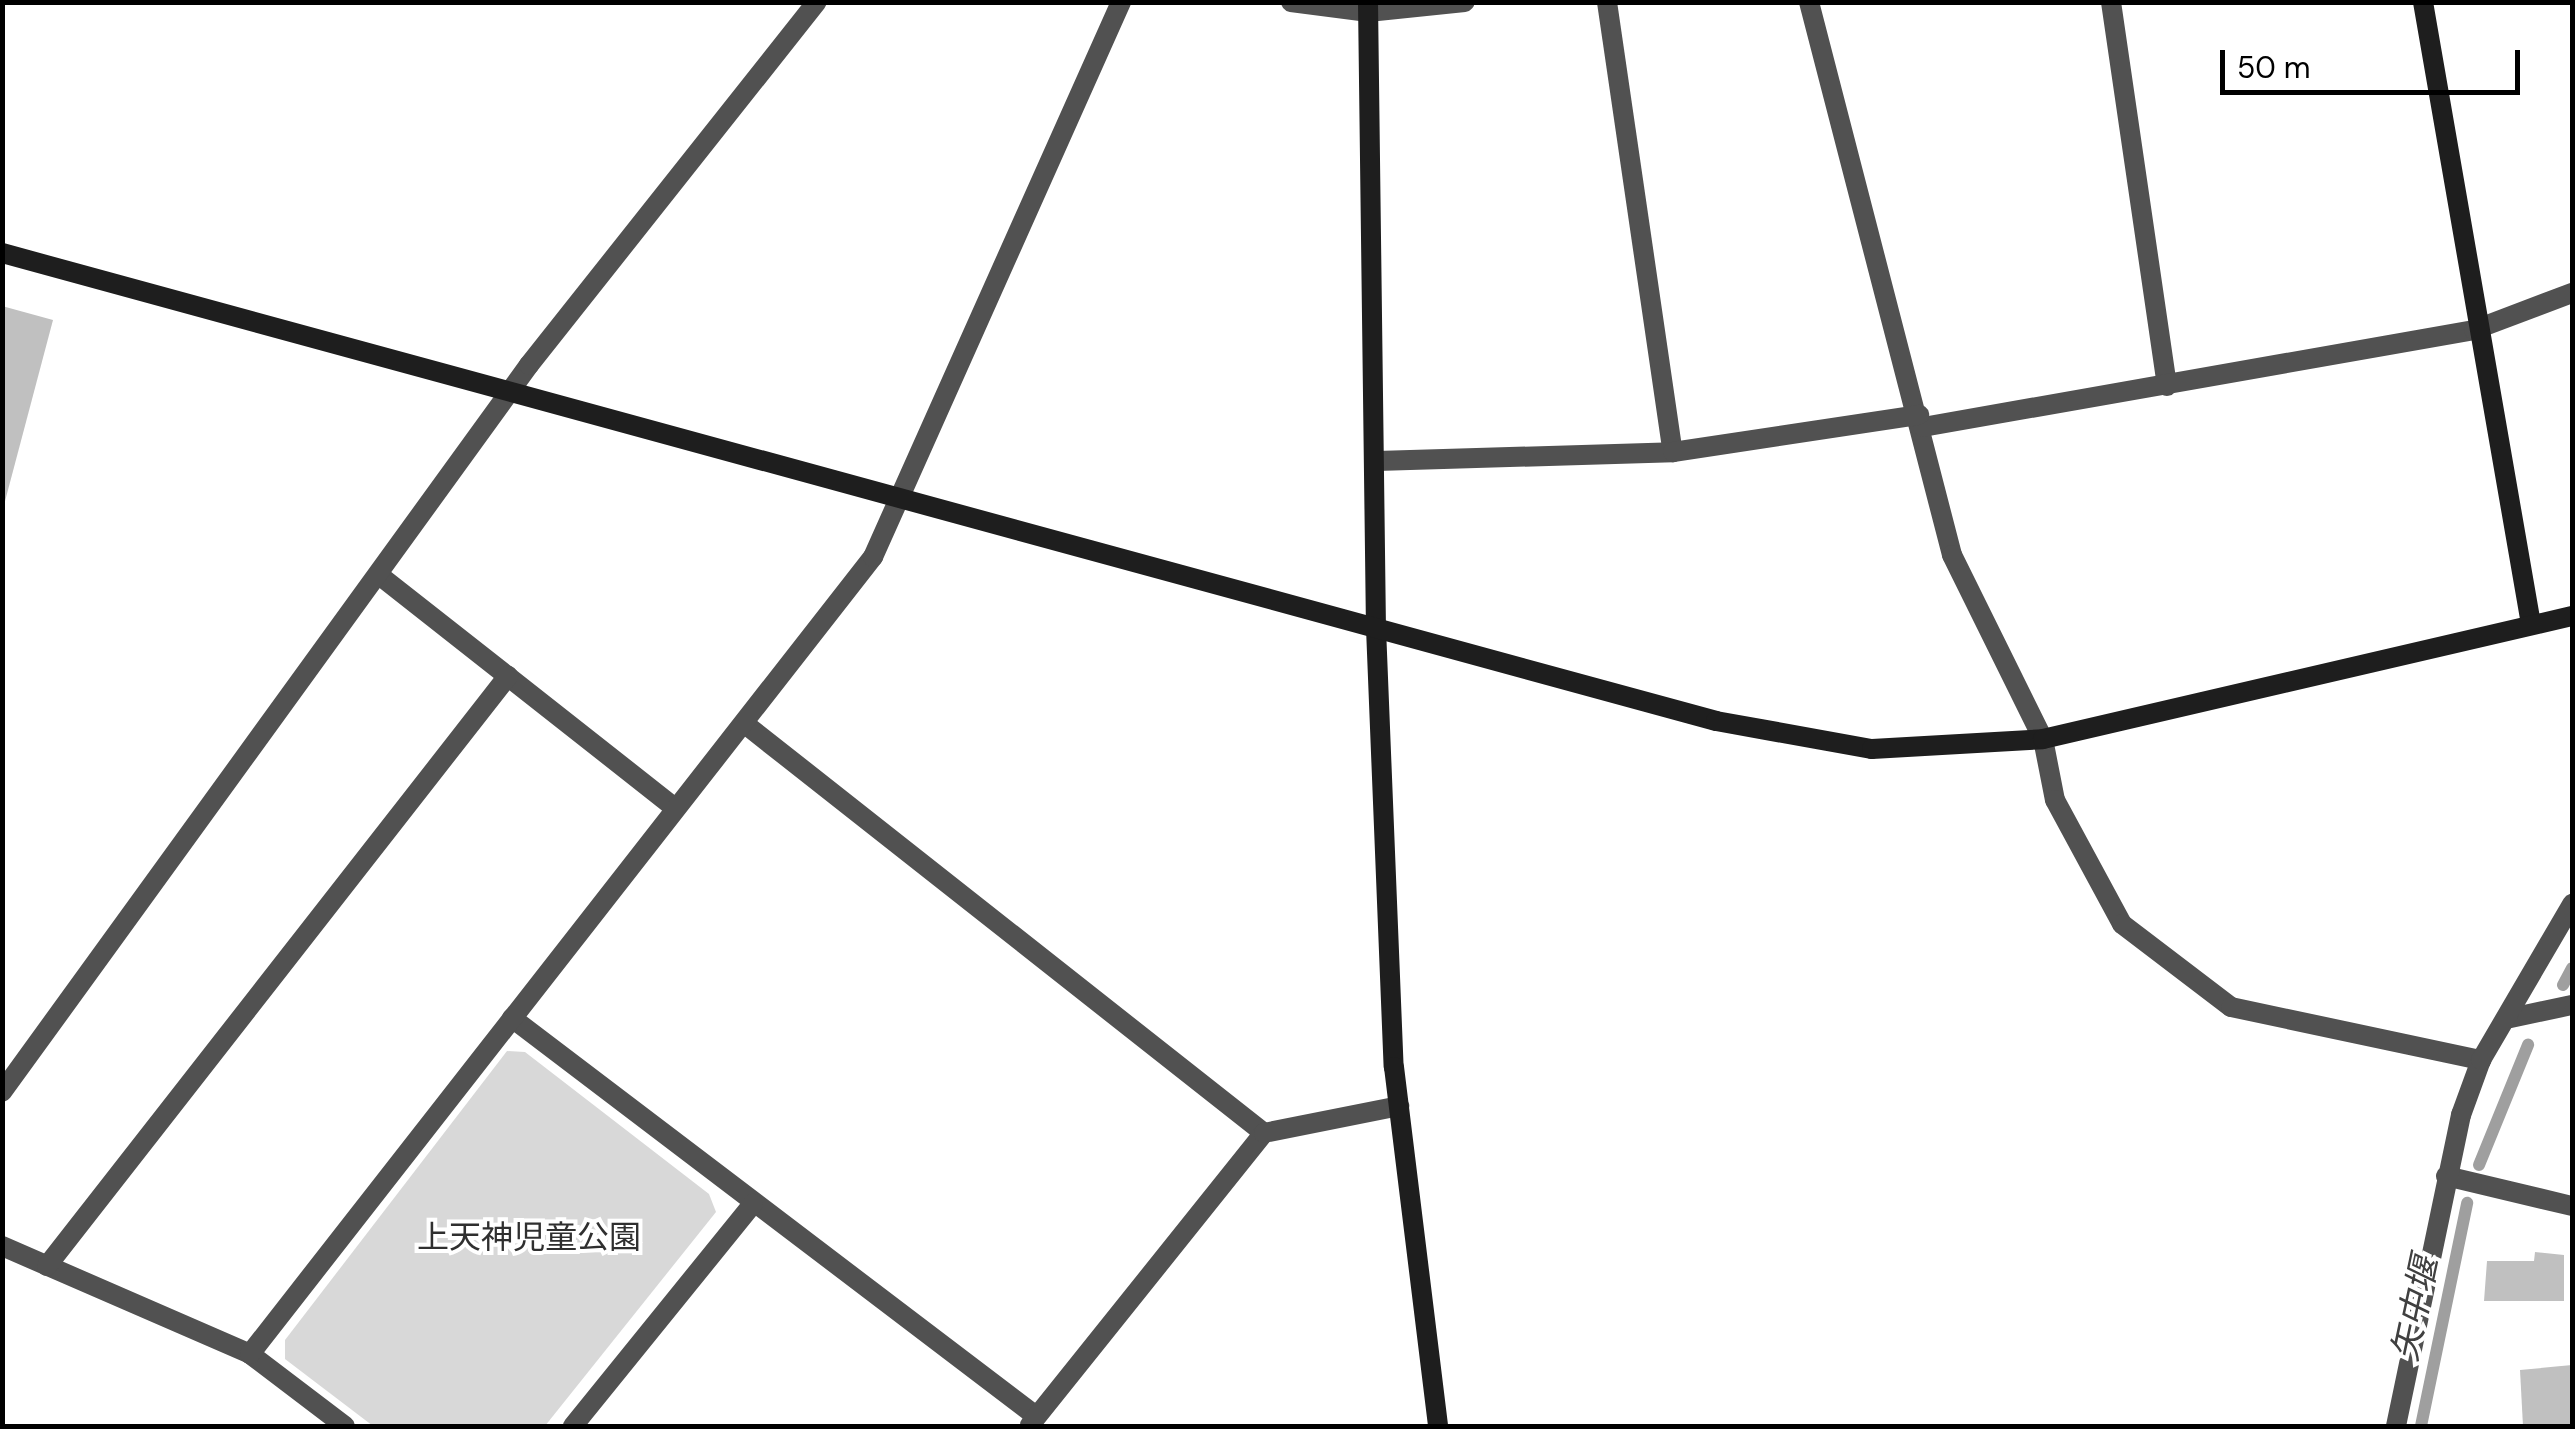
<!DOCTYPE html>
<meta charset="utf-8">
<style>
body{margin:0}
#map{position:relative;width:2575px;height:1429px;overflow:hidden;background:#fff;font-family:"DM Sans","Noto Sans JP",sans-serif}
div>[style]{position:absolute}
.green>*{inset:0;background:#d8d8d8}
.stream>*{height:12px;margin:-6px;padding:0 6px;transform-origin:6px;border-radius:6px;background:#9f9f9f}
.building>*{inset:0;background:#c0c0c0}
.street>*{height:20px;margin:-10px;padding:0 10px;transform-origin:10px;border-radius:10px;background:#515151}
.secondary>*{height:20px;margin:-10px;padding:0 10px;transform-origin:10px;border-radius:10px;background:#1e1e1e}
span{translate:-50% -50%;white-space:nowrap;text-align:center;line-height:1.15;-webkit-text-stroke:8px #fff;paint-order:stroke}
.park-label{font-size:32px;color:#2f2f2f}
.water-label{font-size:35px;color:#404040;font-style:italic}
.frame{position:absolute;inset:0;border:5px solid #000;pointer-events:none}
.scale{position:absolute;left:2220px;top:50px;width:300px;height:45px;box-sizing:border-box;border:5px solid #000;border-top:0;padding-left:12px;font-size:30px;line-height:35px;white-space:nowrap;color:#000;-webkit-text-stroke:8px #fff;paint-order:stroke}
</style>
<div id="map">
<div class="green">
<i style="clip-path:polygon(507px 1051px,525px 1052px,709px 1194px,716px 1212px,545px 1426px,373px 1426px,285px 1359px,285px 1340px)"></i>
</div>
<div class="stream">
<i style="left:2563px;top:985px;width:19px;rotate:-62deg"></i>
<i style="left:2479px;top:1165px;width:130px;rotate:-67.8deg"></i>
<i style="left:2421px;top:1426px;width:228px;rotate:-78.3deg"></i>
</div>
<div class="building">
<i style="clip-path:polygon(2px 306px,53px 320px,4px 505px,2px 505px)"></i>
<i style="clip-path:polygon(2535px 1252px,2564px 1255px,2564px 1301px,2484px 1301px,2487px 1261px,2534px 1261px)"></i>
<i style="clip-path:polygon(2572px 1365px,2572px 1426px,2523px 1426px,2520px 1370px)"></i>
</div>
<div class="street">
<i style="left:1291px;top:2px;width:78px;rotate:7.4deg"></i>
<i style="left:1368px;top:12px;width:97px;rotate:-5.9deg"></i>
<i style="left:1607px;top:2px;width:455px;rotate:81.7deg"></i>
<i style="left:1809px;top:2px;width:571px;rotate:75.5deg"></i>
<i style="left:1952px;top:555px;width:205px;rotate:63.7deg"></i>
<i style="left:2043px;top:739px;width:62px;rotate:78.9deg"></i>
<i style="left:2055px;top:800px;width:141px;rotate:61.6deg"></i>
<i style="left:2122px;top:924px;width:137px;rotate:37.3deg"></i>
<i style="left:2231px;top:1007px;width:256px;rotate:12deg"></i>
<i style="left:2111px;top:2px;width:388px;rotate:81.7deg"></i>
<i style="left:1923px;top:427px;width:559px;rotate:-9.98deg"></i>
<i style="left:2474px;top:330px;width:105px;rotate:-20.7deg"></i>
<i style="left:1377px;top:461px;width:296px;rotate:-1.7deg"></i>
<i style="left:1673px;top:452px;width:249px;rotate:-8.6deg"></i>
<i style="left:379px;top:575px;width:374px;rotate:38.2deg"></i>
<i style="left:745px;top:724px;width:661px;rotate:38.24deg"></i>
<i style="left:512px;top:1018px;width:658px;rotate:37.22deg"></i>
<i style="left:2506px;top:1019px;width:67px;rotate:-12deg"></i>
<i style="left:2px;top:1092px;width:898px;rotate:-54.06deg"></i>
<i style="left:529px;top:365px;width:463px;rotate:-51.6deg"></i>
<i style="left:2446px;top:1176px;width:130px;rotate:13.4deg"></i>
<i style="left:2px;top:1246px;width:270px;rotate:23.5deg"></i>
<i style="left:250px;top:1354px;width:119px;rotate:37.2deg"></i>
<i style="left:47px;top:1266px;width:749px;rotate:-52deg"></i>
<i style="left:250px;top:1354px;width:1012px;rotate:-51.99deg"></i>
<i style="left:873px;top:557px;width:608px;rotate:-65.92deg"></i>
<i style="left:1030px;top:1425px;width:374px;rotate:-51.3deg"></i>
<i style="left:1264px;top:1133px;width:138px;rotate:-11.3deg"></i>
<i style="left:573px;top:1426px;width:286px;rotate:-51deg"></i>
<i style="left:2396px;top:1426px;width:318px;rotate:-78.2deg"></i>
<i style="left:2461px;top:1115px;width:59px;rotate:-70deg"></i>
<i style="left:2481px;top:1060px;width:181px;rotate:-59.7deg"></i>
</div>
<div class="secondary">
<i style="left:1368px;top:2px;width:626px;rotate:89.27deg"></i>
<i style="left:1376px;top:628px;width:439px;rotate:87.7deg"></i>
<i style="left:1394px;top:1067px;width:362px;rotate:83deg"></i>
<i style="left:2423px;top:2px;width:631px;rotate:80.15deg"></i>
<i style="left:2px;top:253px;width:1777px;rotate:15.27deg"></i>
<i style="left:1716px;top:721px;width:158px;rotate:10.2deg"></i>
<i style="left:1872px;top:749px;width:171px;rotate:-3.3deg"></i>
<i style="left:2043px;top:739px;width:543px;rotate:-13.09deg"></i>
</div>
<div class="park-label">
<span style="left:529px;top:1237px">上天神児童公園</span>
</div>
<div class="water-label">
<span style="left:2415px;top:1309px;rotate:-78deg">矢中堰</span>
</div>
<div class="frame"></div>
<div class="scale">50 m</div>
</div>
